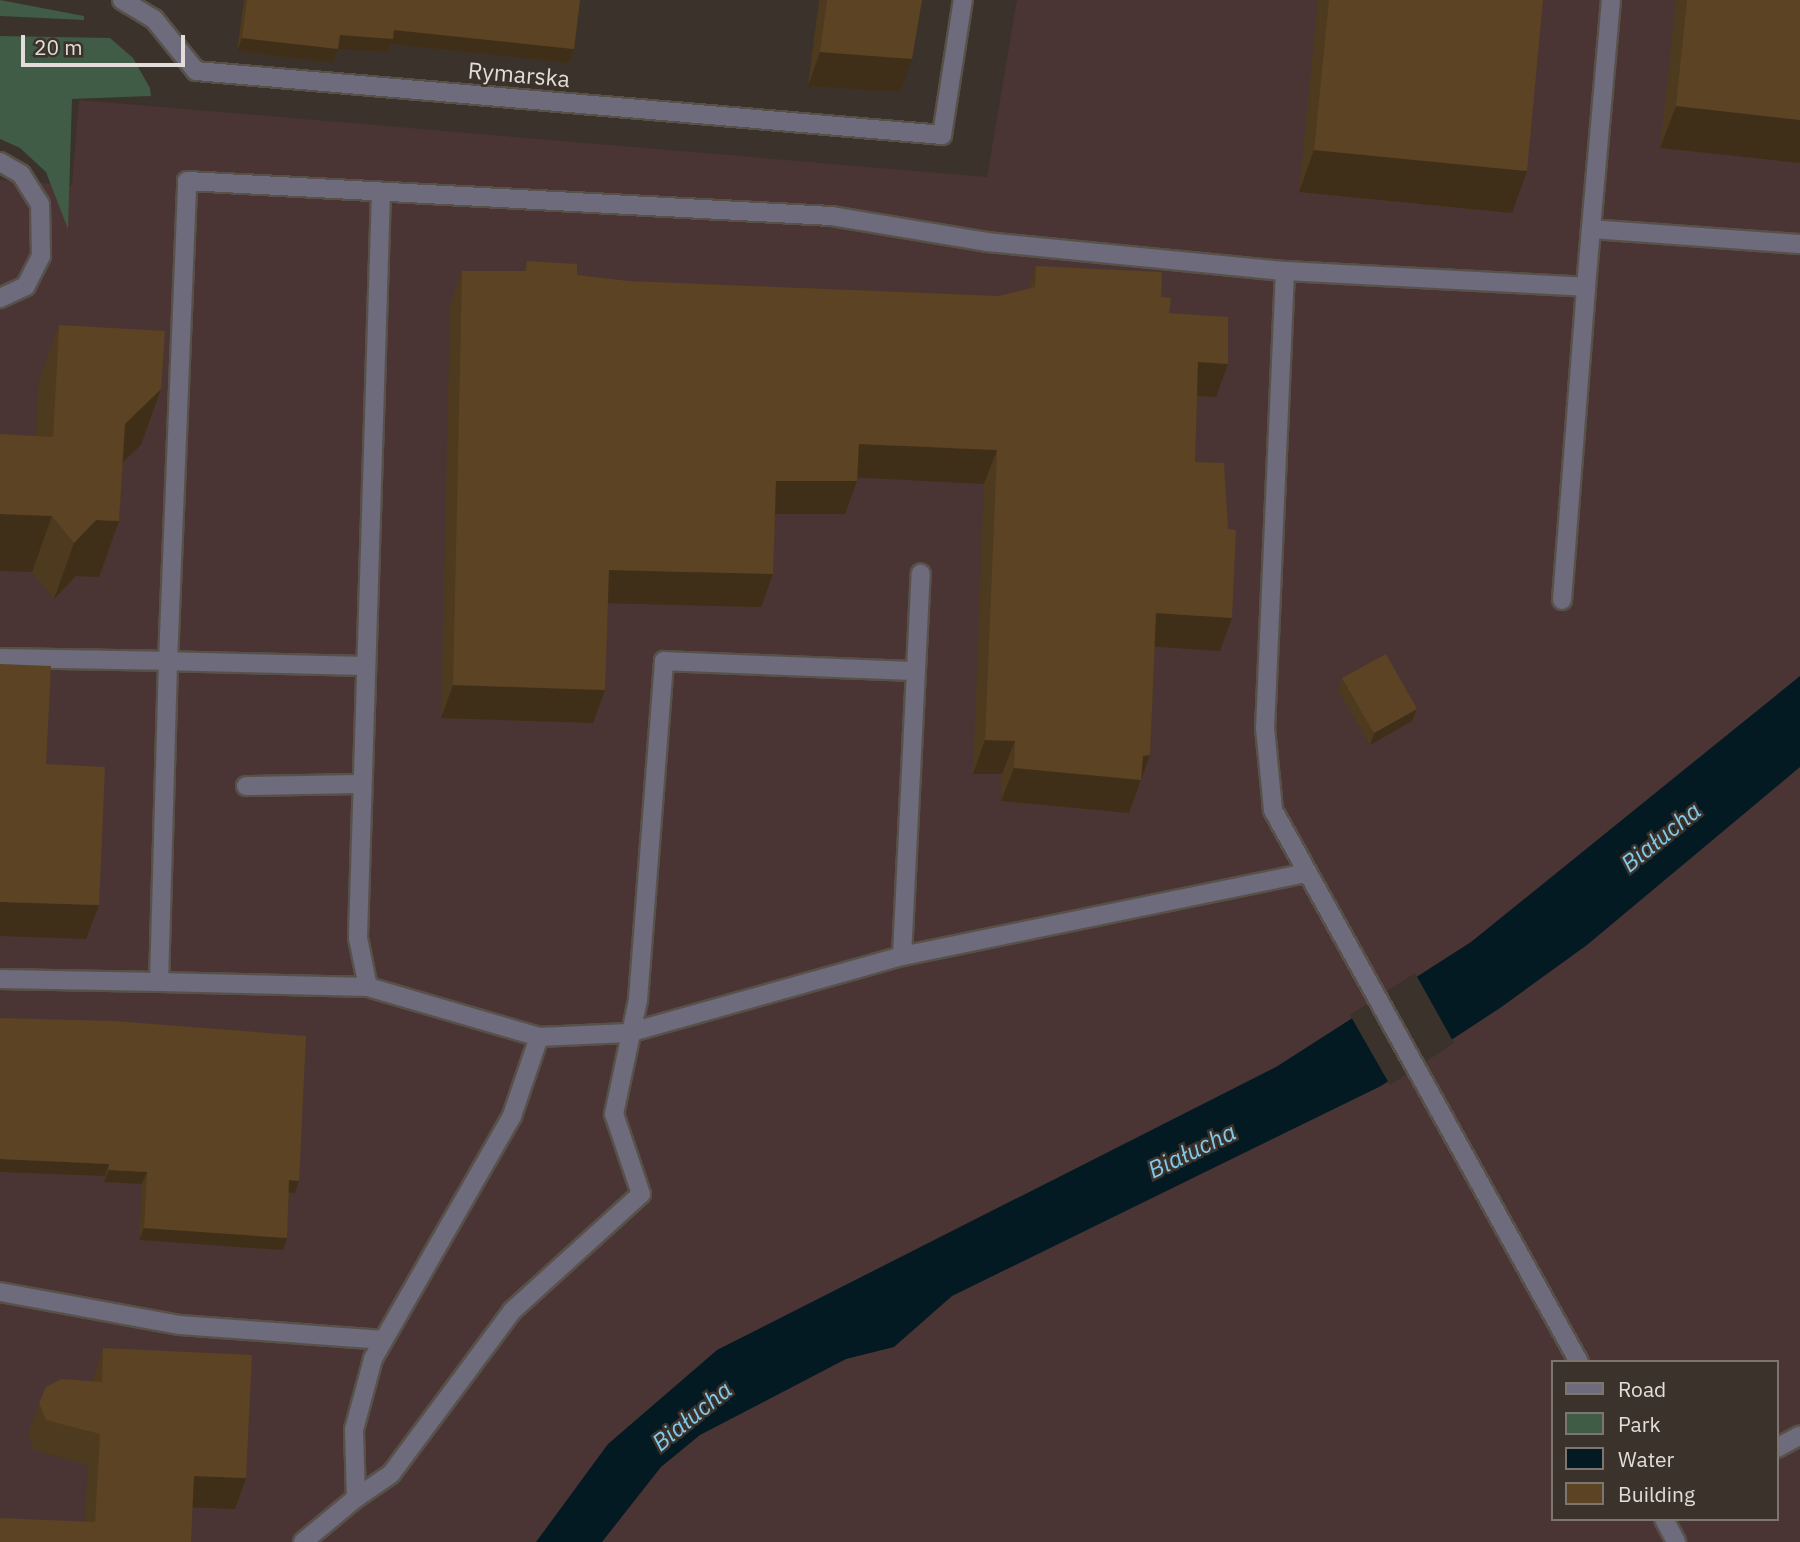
<!DOCTYPE html>
<meta charset="utf-8">
<style>
body{margin:0}
#map{position:relative;width:1800px;height:1542px;overflow:hidden;background:#3a322b;font-family:"IBM Plex Sans",sans-serif}
div>[style]{position:absolute}
.industrial>*{inset:0;background:#4a3534}
.green>*{inset:0;background:#405b46}
.water>*{inset:0;background:#041a23}
.pier>*{inset:0;background:#3a322b}
.roads{filter:drop-shadow(2px 0 #58514a) drop-shadow(-2px 0 #58514a) drop-shadow(0 2px #58514a) drop-shadow(0 -2px #58514a)}
.minor>*{height:18px;margin:-9px;padding:0 9px;transform-origin:9px;border-radius:9px;background:#6d6b7c}
.wall>*{inset:0;background:#4e3a1e}
.shaded-wall>*{inset:0;background:#402f18}
.building>*{inset:0;background:#5b4323}
span{translate:-50% -50%;white-space:nowrap;text-align:center;line-height:1.15;-webkit-text-stroke:5px #3a322b;paint-order:stroke}
.street-label{font-size:23px;color:#e2ddd8}
.water-label{font-size:24px;color:#81caec;font-style:italic}
.legend{position:absolute;left:1551px;top:1360px;width:228px;height:161px;box-sizing:border-box;background:#3a322b;border:2px solid #7d7670;margin:0;padding:9px 12px;list-style:none;font-size:21px;color:#e2ddd8}
.legend li{display:flex;align-items:center;gap:14px;height:35px}
.legend b{width:35px;border:2px solid #7d7670}
.scale{position:absolute;left:21px;top:35px;width:164px;height:32px;box-sizing:border-box;border:4px solid #e2ddd8;border-top:0;padding-left:9px;font-size:21px;line-height:24px;white-space:nowrap;color:#e2ddd8;-webkit-text-stroke:5px #3a322b;paint-order:stroke}
</style>
<div id="map">
<div class="industrial">
<i style="clip-path:polygon(evenodd,1017px 0,1800px 0,1800px 1542px,0 1542px,0 180px,72px 185px,79px 100px,987px 177px,1017px 0,1553px 1362px,1777px 1362px,1777px 1519px,1553px 1519px,1553px 1362px)"></i>
</div>
<div class="green">
<i style="clip-path:polygon(0 0,84px 16px,84px 20px,0 16px)"></i>
<i style="clip-path:polygon(0 36px,110px 38px,133px 58px,150px 88px,151px 96px,72px 99px,68px 229px,46px 172px,20px 148px,0 139px)"></i>
</div>
<div class="water">
<i style="clip-path:polygon(1800px 676px,1800px 767px,1587px 945px,1500px 1008px,1381px 1086px,952px 1296px,894px 1347px,846px 1359px,700px 1435px,661px 1467px,602px 1542px,536px 1542px,608px 1444px,717px 1350px,1276px 1067px,1471px 942px)"></i>
</div>
<div class="pier">
<i style="clip-path:polygon(1415px 973px,1454px 1043px,1390px 1085px,1350px 1015px)"></i>
</div>
<div class="roads">
<div class="minor">
<i style="left:122px;top:0;width:37px;rotate:31deg"></i>
<i style="left:154px;top:19px;width:67px;rotate:51.1deg"></i>
<i style="left:196px;top:71px;width:749px;rotate:4.9deg"></i>
<i style="left:942px;top:135px;width:137px;rotate:-81.2deg"></i>
<i style="left:1611px;top:0;width:230px;rotate:95deg"></i>
<i style="left:1591px;top:229px;width:210px;rotate:4.1deg"></i>
<i style="left:0;top:162px;width:24px;rotate:30deg"></i>
<i style="left:21px;top:174px;width:36px;rotate:58deg"></i>
<i style="left:40px;top:204px;width:52px;rotate:88.9deg"></i>
<i style="left:41px;top:256px;width:34px;rotate:117deg"></i>
<i style="left:26px;top:286px;width:29px;rotate:155deg"></i>
<i style="left:381px;top:192px;width:746px;rotate:91.77deg"></i>
<i style="left:358px;top:938px;width:50px;rotate:78.5deg"></i>
<i style="left:368px;top:987px;width:178px;rotate:16.3deg"></i>
<i style="left:539px;top:1037px;width:89px;rotate:-2.6deg"></i>
<i style="left:628px;top:1033px;width:285px;rotate:-15.7deg"></i>
<i style="left:902px;top:956px;width:411px;rotate:-11.6deg"></i>
<i style="left:1285px;top:271px;width:457px;rotate:92.5deg"></i>
<i style="left:1265px;top:728px;width:82px;rotate:84.4deg"></i>
<i style="left:1273px;top:810px;width:631px;rotate:61deg"></i>
<i style="left:1562px;top:600px;width:314px;rotate:-85.6deg"></i>
<i style="left:0;top:658px;width:168px;rotate:1deg"></i>
<i style="left:168px;top:661px;width:321px;rotate:91.6deg"></i>
<i style="left:159px;top:982px;width:209px;rotate:1.4deg"></i>
<i style="left:366px;top:666px;width:198px;rotate:-178.6deg"></i>
<i style="left:168px;top:661px;width:480px;rotate:-87.7deg"></i>
<i style="left:187px;top:181px;width:646px;rotate:3.11deg"></i>
<i style="left:832px;top:216px;width:157px;rotate:9.5deg"></i>
<i style="left:987px;top:242px;width:299px;rotate:5.6deg"></i>
<i style="left:1285px;top:271px;width:301px;rotate:3deg"></i>
<i style="left:1586px;top:287px;width:58px;rotate:-85.1deg"></i>
<i style="left:246px;top:786px;width:116px;rotate:-1deg"></i>
<i style="left:902px;top:956px;width:383px;rotate:-87.2deg"></i>
<i style="left:0;top:979px;width:159px;rotate:1.1deg"></i>
<i style="left:539px;top:1037px;width:83px;rotate:108.9deg"></i>
<i style="left:512px;top:1116px;width:280px;rotate:119.8deg"></i>
<i style="left:373px;top:1359px;width:73px;rotate:105deg"></i>
<i style="left:354px;top:1430px;width:68px;rotate:88.3deg"></i>
<i style="left:356px;top:1498px;width:42px;rotate:-34.4deg"></i>
<i style="left:391px;top:1474px;width:203px;rotate:-53.4deg"></i>
<i style="left:512px;top:1311px;width:174px;rotate:-42.2deg"></i>
<i style="left:641px;top:1194px;width:84px;rotate:-108.6deg"></i>
<i style="left:614px;top:1114px;width:116px;rotate:-78.1deg"></i>
<i style="left:638px;top:1000px;width:340px;rotate:-85.6deg"></i>
<i style="left:664px;top:661px;width:252px;rotate:2.3deg"></i>
<i style="left:0;top:1292px;width:183px;rotate:10.4deg"></i>
<i style="left:180px;top:1325px;width:204px;rotate:4.2deg"></i>
<i style="left:1777px;top:1448px;width:26px;rotate:-29deg"></i>
<i style="left:1664px;top:1519px;width:26px;rotate:62deg"></i>
<i style="left:303px;top:1542px;width:69px;rotate:-39.7deg"></i>
</div>
</div>
<div class="wall">
<i style="clip-path:polygon(244px 0,580px 0,574px 49px,569px 63px,391px 44px,388px 52px,338px 49px,333px 63px,237px 51px)"></i>
<i style="clip-path:polygon(819px 0,922px 0,900px 92px,808px 86px)"></i>
<i style="clip-path:polygon(1318px 0,1543px 0,1512px 213px,1299px 192px)"></i>
<i style="clip-path:polygon(1676px 0,1800px 0,1660px 148px)"></i>
<i style="clip-path:polygon(527px 261px,577px 275px,628px 281px,999px 296px,1028px 289px,1036px 266px,1161px 297px,1216px 397px,1197px 396px,1195px 462px,1232px 618px,1220px 651px,1155px 646px,1150px 755px,1129px 813px,1001px 801px,1002px 774px,973px 774px,984px 484px,858px 477px,845px 514px,775px 514px,773px 574px,761px 607px,608px 603px,593px 723px,441px 718px,450px 305px,462px 271px,524px 271px)"></i>
<i style="clip-path:polygon(59px 325px,161px 389px,141px 445px,123px 463px,119px 521px,99px 577px,76px 576px,54px 599px,32px 572px,0 571px,0 434px,36px 436px,39px 381px)"></i>
<i style="clip-path:polygon(1342px 678px,1412px 721px,1370px 745px,1338px 690px)"></i>
<i style="clip-path:polygon(0 1018px,295px 1193px,289px 1192px,287px 1238px,283px 1250px,139px 1240px,142px 1184px,104px 1182px,105px 1176px)"></i>
<i style="clip-path:polygon(103px 1348px,246px 1478px,235px 1509px,192px 1507px,191px 1542px,85px 1522px,88px 1465px,34px 1450px,28px 1434px,39px 1403px,92px 1381px)"></i>
</div>
<div class="shaded-wall">
<i style="clip-path:polygon(394px 30px,574px 49px,569px 63px,391px 44px,388px 52px,335px 49px,340px 35px)"></i>
<i style="clip-path:polygon(242px 38px,338px 49px,333px 63px,237px 51px)"></i>
<i style="clip-path:polygon(820px 52px,912px 59px,900px 92px,808px 86px)"></i>
<i style="clip-path:polygon(1676px 106px,1800px 120px,1800px 163px,1660px 148px)"></i>
<i style="clip-path:polygon(1314px 150px,1527px 171px,1512px 213px,1299px 192px)"></i>
<i style="clip-path:polygon(1198px 362px,1228px 364px,1216px 397px,1186px 395px)"></i>
<i style="clip-path:polygon(161px 389px,141px 445px,104px 480px,125px 424px)"></i>
<i style="clip-path:polygon(859px 444px,997px 450px,984px 484px,847px 477px)"></i>
<i style="clip-path:polygon(776px 481px,857px 481px,845px 514px,764px 514px)"></i>
<i style="clip-path:polygon(0 514px,52px 516px,32px 572px,0 571px)"></i>
<i style="clip-path:polygon(96px 520px,119px 521px,99px 577px,76px 576px,54px 599px,74px 543px)"></i>
<i style="clip-path:polygon(609px 570px,773px 574px,761px 607px,597px 603px)"></i>
<i style="clip-path:polygon(1156px 613px,1232px 618px,1220px 651px,1144px 646px)"></i>
<i style="clip-path:polygon(453px 685px,605px 690px,593px 723px,441px 718px)"></i>
<i style="clip-path:polygon(1417px 709px,1412px 721px,1370px 745px,1374px 733px)"></i>
<i style="clip-path:polygon(985px 740px,1015px 741px,1002px 774px,973px 774px)"></i>
<i style="clip-path:polygon(1150px 755px,1129px 813px,1001px 801px,1014px 768px)"></i>
<i style="clip-path:polygon(0 902px,99px 905px,86px 939px,0 936px)"></i>
<i style="clip-path:polygon(0 1159px,109px 1164px,105px 1176px,0 1172px)"></i>
<i style="clip-path:polygon(109px 1170px,147px 1172px,142px 1184px,104px 1182px)"></i>
<i style="clip-path:polygon(289px 1180px,299px 1181px,295px 1193px,285px 1192px)"></i>
<i style="clip-path:polygon(144px 1228px,287px 1238px,283px 1250px,139px 1240px)"></i>
<i style="clip-path:polygon(194px 1476px,246px 1478px,235px 1509px,182px 1507px)"></i>
</div>
<div class="building">
<i style="clip-path:polygon(247px 0,580px 0,574px 49px,394px 30px,393px 39px,340px 35px,338px 49px,242px 38px)"></i>
<i style="clip-path:polygon(827px 0,922px 0,912px 59px,820px 52px)"></i>
<i style="clip-path:polygon(1329px 0,1543px 0,1527px 171px,1314px 150px)"></i>
<i style="clip-path:polygon(1687px 0,1800px 0,1800px 120px,1676px 106px)"></i>
<i style="clip-path:polygon(527px 261px,577px 264px,577px 275px,628px 281px,999px 296px,1035px 287px,1036px 266px,1162px 272px,1161px 297px,1171px 298px,1169px 313px,1228px 317px,1228px 364px,1198px 362px,1195px 462px,1224px 463px,1228px 529px,1236px 530px,1232px 618px,1156px 613px,1150px 755px,1143px 756px,1141px 780px,1014px 768px,1015px 741px,985px 740px,997px 450px,859px 444px,857px 481px,776px 481px,773px 574px,609px 570px,605px 690px,453px 685px,462px 271px,526px 271px)"></i>
<i style="clip-path:polygon(59px 325px,165px 331px,161px 389px,125px 424px,119px 521px,96px 520px,74px 543px,52px 516px,0 514px,0 434px,53px 437px)"></i>
<i style="clip-path:polygon(1386px 654px,1417px 709px,1374px 733px,1342px 678px)"></i>
<i style="clip-path:polygon(0 664px,51px 666px,46px 764px,105px 767px,99px 905px,0 902px)"></i>
<i style="clip-path:polygon(0 1018px,114px 1021px,306px 1036px,299px 1181px,289px 1180px,287px 1238px,144px 1228px,147px 1172px,109px 1170px,109px 1164px,0 1159px)"></i>
<i style="clip-path:polygon(103px 1348px,252px 1355px,246px 1478px,194px 1476px,191px 1542px,0 1542px,0 1518px,95px 1522px,100px 1434px,46px 1420px,39px 1403px,46px 1387px,62px 1379px,102px 1382px)"></i>
</div>
<div class="street-label">
<span style="left:519px;top:74px;rotate:5deg">Rymarska</span>
</div>
<div class="water-label">
<span style="left:1661px;top:837px;rotate:-39deg">Białucha</span>
<span style="left:1192px;top:1151px;rotate:-26deg">Białucha</span>
<span style="left:692px;top:1416px;rotate:-39deg">Białucha</span>
</div>
<ul class="legend">
<li><b style="height:9px;background:#6d6b7c"></b>Road</li>
<li><b style="height:19px;background:#405b46"></b>Park</li>
<li><b style="height:19px;background:#041a23"></b>Water</li>
<li><b style="height:19px;background:#5b4323"></b>Building</li>
</ul>
<div class="scale">20 m</div>
</div>
